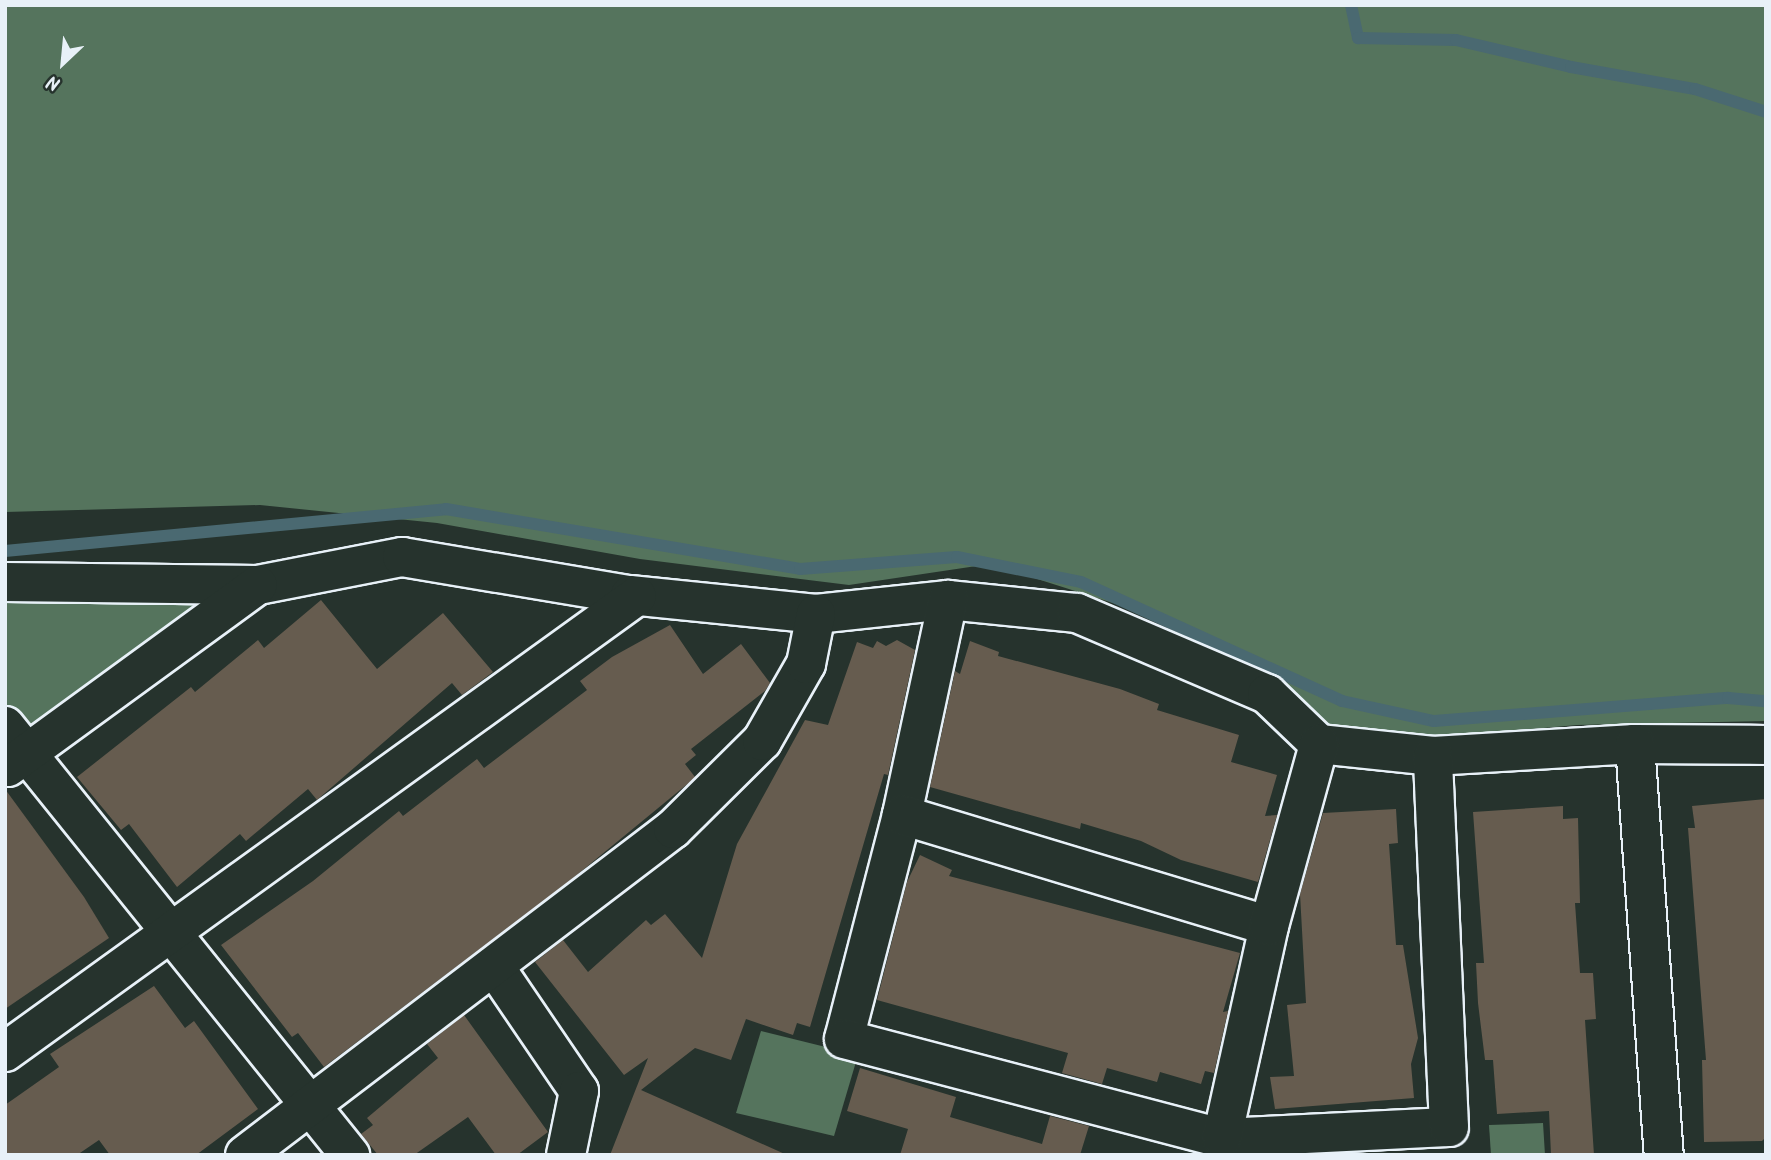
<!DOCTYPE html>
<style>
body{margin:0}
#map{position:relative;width:1771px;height:1160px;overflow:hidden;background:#26332d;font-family:Kalam,sans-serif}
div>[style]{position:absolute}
.green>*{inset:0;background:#55745d}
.stream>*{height:12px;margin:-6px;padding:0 6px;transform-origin:6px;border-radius:6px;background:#4a6971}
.building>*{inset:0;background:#665c4f}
.roads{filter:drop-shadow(2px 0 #e8f1f8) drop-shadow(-2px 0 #e8f1f8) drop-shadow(0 2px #e8f1f8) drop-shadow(0 -2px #e8f1f8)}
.minor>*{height:38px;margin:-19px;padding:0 19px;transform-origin:19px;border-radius:19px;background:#26332d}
span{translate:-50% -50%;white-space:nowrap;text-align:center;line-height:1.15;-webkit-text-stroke:6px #26332d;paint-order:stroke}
.frame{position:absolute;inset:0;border:7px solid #e8f1f8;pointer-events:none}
.north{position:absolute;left:28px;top:28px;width:70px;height:70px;-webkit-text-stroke:5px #26332d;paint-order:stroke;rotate:206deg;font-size:19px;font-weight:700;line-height:28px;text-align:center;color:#e8f1f8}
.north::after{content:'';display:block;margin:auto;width:24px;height:32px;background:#e8f1f8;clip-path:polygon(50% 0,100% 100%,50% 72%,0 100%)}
</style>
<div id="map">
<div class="green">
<i style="clip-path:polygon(5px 5px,1766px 5px,1766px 721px,1577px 725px,1433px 738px,1327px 725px,1257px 666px,1135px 610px,990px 564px,849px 585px,640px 559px,437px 523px,260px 505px,5px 512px)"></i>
<i style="clip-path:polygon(5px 597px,215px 598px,28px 739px,5px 710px)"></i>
<i style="clip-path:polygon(761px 1031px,858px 1055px,834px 1136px,736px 1113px)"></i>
<i style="clip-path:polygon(1543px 1123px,1545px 1155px,1491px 1155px,1489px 1125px)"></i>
</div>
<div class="stream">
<i style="left:1351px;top:5px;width:34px;rotate:78deg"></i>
<i style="left:1358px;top:38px;width:98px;rotate:1.2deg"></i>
<i style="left:1456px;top:40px;width:118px;rotate:13.2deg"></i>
<i style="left:1571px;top:67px;width:126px;rotate:10.1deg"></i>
<i style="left:1695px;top:89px;width:75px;rotate:17.9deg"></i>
<i style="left:5px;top:551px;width:443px;rotate:-5.4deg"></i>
<i style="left:446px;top:509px;width:359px;rotate:9.6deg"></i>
<i style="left:800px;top:569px;width:157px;rotate:-4.4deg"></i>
<i style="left:957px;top:557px;width:126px;rotate:11.4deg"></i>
<i style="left:1081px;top:582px;width:287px;rotate:24.5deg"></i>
<i style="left:1342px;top:701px;width:94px;rotate:12.3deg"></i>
<i style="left:1434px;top:721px;width:295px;rotate:-4.5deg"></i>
<i style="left:1728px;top:698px;width:38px;rotate:5deg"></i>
</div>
<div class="building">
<i style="clip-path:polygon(321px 600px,377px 669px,443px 613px,493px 672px,462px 695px,452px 683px,317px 800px,308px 789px,246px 841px,240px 834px,177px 887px,129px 824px,121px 830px,77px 777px,191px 687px,195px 692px,258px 640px,264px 648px)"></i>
<i style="clip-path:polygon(670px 625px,703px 674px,741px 644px,770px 683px,765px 691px,691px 749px,696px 755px,685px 764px,695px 777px,691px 781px,567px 883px,324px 1067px,298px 1033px,292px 1037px,221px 945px,313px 881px,399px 811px,403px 816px,477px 759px,484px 768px,587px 690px,580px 681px,612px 657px)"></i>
<i style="clip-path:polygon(897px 640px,915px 650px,888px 775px,884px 774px,810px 1027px,797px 1023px,793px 1035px,746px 1019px,731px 1060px,695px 1048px,641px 1090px,787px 1155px,610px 1155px,648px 1058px,624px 1075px,535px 962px,563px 940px,588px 972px,646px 920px,651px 925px,665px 914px,702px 958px,737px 844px,805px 720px,828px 725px,857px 642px,873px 648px,877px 641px,886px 646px)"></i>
<i style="clip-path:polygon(970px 641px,999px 652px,998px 656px,1120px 689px,1159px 704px,1157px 710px,1239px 735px,1231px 762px,1277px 775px,1265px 816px,1277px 815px,1258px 882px,1181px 860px,1141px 841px,1081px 823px,1080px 829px,930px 787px,955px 671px,960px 674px)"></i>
<i style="clip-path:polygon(5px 789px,84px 897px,109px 938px,5px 1009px)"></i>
<i style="clip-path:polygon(1766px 799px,1766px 1137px,1762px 1141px,1704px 1142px,1702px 1060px,1706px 1060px,1688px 828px,1695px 828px,1692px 806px)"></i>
<i style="clip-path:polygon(1563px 806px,1563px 819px,1578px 818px,1580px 903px,1575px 903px,1580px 973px,1593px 973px,1596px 1019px,1585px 1020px,1594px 1155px,1551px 1155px,1549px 1111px,1497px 1114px,1493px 1060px,1485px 1060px,1478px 1003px,1476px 963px,1484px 963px,1473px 812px)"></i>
<i style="clip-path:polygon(1396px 809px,1398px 843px,1389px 844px,1396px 945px,1403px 945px,1418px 1038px,1411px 1064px,1414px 1098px,1275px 1109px,1270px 1077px,1294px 1076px,1287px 1005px,1306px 1003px,1300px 894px,1323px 813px)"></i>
<i style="clip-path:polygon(920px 855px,952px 870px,949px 876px,1240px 953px,1223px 1012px,1228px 1011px,1214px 1073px,1205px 1071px,1201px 1084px,1160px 1072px,1157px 1082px,1107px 1068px,1102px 1084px,1062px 1073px,1068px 1053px,877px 1000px,907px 882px)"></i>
<i style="clip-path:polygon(154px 986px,185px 1028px,194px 1021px,258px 1109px,196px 1155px,110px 1155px,99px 1140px,77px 1155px,5px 1155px,5px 1105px,59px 1067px,50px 1054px)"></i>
<i style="clip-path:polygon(464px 1015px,548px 1132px,517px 1155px,496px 1155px,468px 1117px,414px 1155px,378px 1155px,361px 1134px,373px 1125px,367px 1118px,438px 1058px,427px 1044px)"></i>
<i style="clip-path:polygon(860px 1068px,956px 1097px,950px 1117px,1042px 1144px,1050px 1116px,1089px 1126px,1080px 1155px,900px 1155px,908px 1129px,847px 1111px)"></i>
</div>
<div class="roads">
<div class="minor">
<i style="left:5px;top:582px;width:253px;rotate:0.7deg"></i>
<i style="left:258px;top:585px;width:147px;rotate:-11deg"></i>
<i style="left:402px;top:557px;width:231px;rotate:9.5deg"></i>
<i style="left:630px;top:595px;width:187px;rotate:5.8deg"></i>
<i style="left:816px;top:614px;width:133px;rotate:-6.1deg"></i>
<i style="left:948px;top:600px;width:130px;rotate:5.8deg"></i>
<i style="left:1077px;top:613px;width:207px;rotate:23.1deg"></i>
<i style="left:1267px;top:694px;width:72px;rotate:43.9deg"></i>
<i style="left:1319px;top:744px;width:115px;rotate:6deg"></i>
<i style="left:1433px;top:756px;width:202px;rotate:-3.4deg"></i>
<i style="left:1635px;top:744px;width:131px;rotate:0.4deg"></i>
<i style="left:948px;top:600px;width:220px;rotate:102.1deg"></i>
<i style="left:902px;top:815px;width:231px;rotate:104.5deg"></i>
<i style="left:844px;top:1039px;width:391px;rotate:14.7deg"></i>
<i style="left:1222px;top:1138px;width:227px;rotate:-2.8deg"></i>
<i style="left:1449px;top:1127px;width:371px;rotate:-92.5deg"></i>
<i style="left:5px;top:726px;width:551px;rotate:51.19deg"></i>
<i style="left:1635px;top:744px;width:412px;rotate:86deg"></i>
<i style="left:8px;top:767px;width:309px;rotate:-36.1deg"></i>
<i style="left:902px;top:815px;width:383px;rotate:16.8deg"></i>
<i style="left:494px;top:966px;width:151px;rotate:55.8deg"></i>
<i style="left:579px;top:1091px;width:65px;rotate:101.5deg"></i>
<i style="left:5px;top:1052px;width:779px;rotate:-35.81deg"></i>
<i style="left:1222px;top:1138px;width:217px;rotate:-77.5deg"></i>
<i style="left:1269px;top:926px;width:189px;rotate:-74.6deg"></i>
<i style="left:245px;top:1155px;width:538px;rotate:-37.3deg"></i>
<i style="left:673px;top:829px;width:125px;rotate:-44.7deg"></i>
<i style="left:762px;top:741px;width:89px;rotate:-60.3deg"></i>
<i style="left:806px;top:664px;width:51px;rotate:-78.7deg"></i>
</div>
</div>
<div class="frame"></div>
<div class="north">N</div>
</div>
